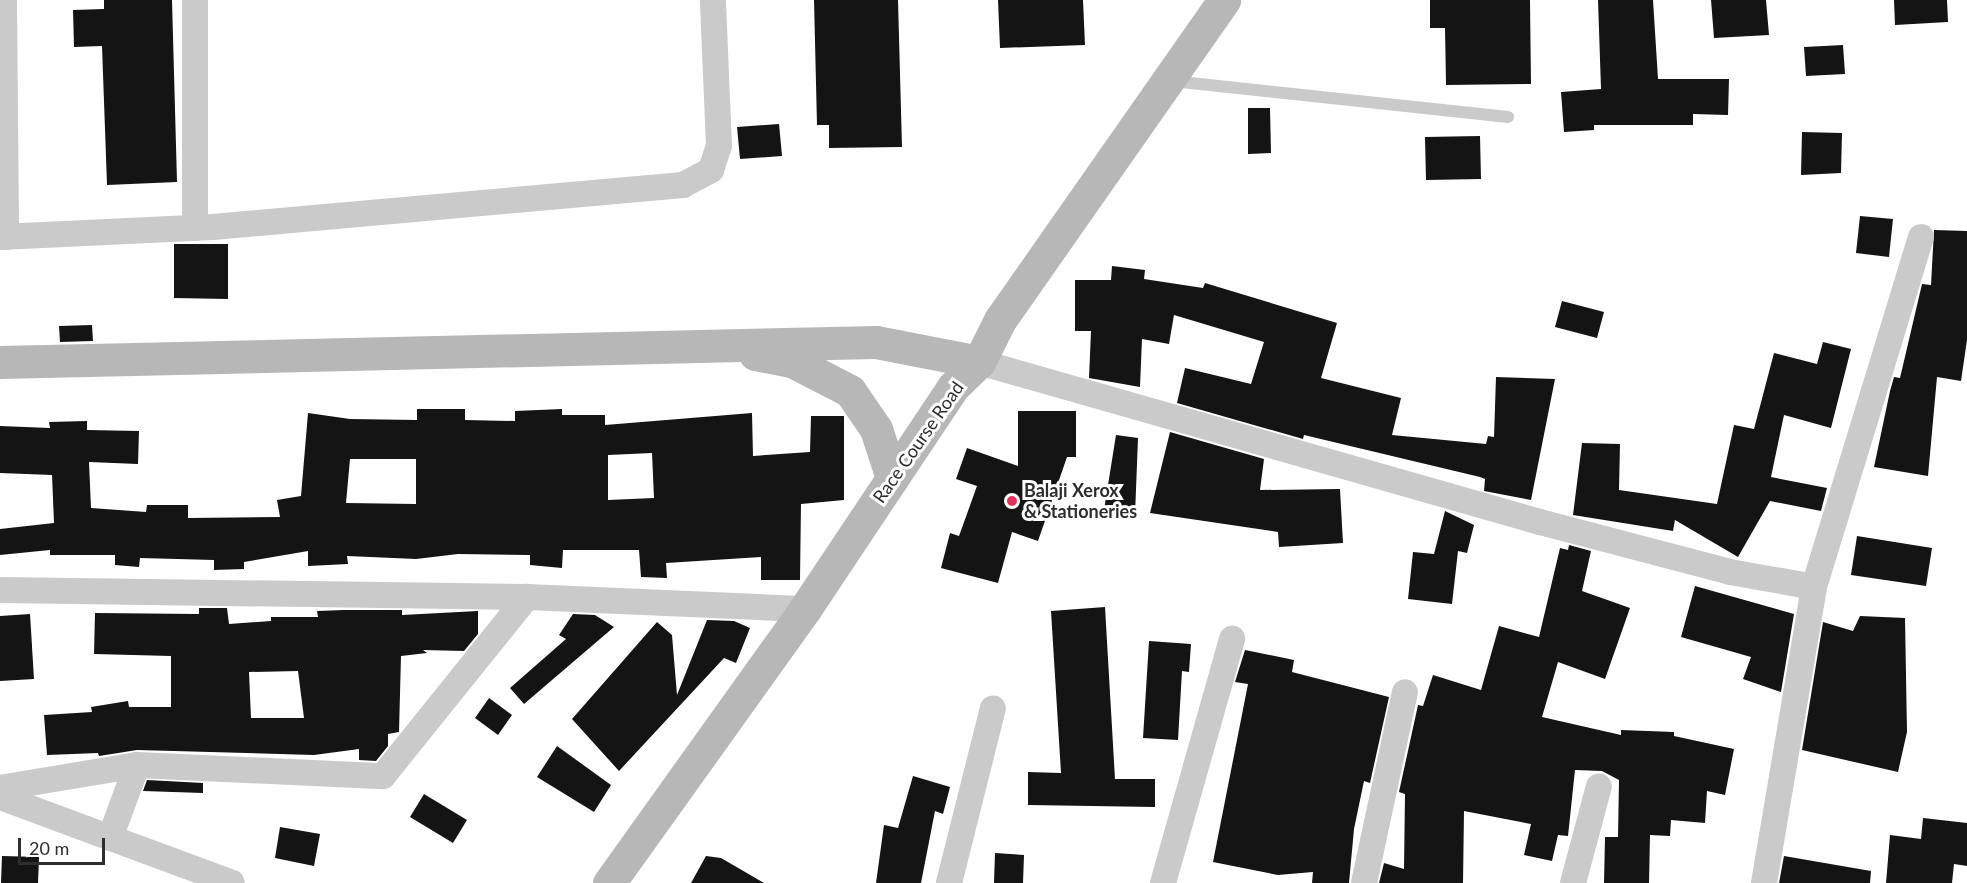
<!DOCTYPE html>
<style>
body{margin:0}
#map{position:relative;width:1967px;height:883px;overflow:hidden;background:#fff;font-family:Lato,sans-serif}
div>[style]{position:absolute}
.building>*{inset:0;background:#141414}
.lane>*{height:12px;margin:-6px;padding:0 6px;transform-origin:6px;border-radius:6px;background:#cacaca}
.street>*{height:26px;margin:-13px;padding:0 13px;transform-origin:13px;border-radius:13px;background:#cacaca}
.secondary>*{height:33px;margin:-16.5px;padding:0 16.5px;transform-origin:16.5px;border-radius:16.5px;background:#b7b7b7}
.dots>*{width:16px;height:16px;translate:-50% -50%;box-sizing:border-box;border:3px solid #fff;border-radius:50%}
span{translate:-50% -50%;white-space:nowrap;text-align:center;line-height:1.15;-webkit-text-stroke:6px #fff;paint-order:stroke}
.street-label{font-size:18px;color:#2d2d2d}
.poi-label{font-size:18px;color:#2d2d2d;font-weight:700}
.left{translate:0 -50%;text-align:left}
.scale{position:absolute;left:18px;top:838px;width:87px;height:27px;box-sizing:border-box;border:3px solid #2d2d2d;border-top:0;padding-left:8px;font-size:18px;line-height:21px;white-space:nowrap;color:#2d2d2d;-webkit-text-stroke:4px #fff;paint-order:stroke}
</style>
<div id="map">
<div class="building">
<i style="clip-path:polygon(104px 0,172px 0,177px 182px,107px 185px,102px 46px,74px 47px,73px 10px,104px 9px)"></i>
<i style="clip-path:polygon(814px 0,898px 0,902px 147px,829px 148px,829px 125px,817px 125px)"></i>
<i style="clip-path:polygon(998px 0,1083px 0,1085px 45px,1000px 48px)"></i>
<i style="clip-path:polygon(1430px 0,1530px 0,1531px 84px,1446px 85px,1445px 28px,1430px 28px)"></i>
<i style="clip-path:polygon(1598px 0,1653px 0,1658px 79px,1729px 79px,1728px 115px,1693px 114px,1693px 125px,1594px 125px,1594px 130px,1564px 132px,1561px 92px,1601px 89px)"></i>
<i style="clip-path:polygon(1711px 0,1766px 0,1769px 35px,1714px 38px)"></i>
<i style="clip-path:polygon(1894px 0,1947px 0,1948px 22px,1895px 25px)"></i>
<i style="clip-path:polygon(1843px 45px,1845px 74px,1806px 76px,1804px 47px)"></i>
<i style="clip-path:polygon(1248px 108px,1270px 108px,1271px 153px,1248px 154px)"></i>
<i style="clip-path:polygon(779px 124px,782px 156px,740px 159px,737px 127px)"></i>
<i style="clip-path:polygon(1802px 132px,1842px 133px,1841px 173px,1801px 175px)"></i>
<i style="clip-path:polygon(1480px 136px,1481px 179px,1426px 180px,1425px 137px)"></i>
<i style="clip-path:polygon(1860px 216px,1893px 219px,1889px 257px,1856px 253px)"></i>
<i style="clip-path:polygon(1934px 230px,1967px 231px,1967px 340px,1961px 381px,1937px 377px,1928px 476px,1874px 467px,1890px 391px,1894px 377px,1900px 378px,1922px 284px,1931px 285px)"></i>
<i style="clip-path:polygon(174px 244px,228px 244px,228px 299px,174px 298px)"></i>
<i style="clip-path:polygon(1112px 266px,1145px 270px,1144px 279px,1203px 288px,1205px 283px,1337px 323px,1321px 378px,1401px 398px,1392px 435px,1486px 444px,1488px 436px,1494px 437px,1496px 377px,1555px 379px,1531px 500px,1484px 491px,1485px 479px,1480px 477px,1304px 435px,1303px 439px,1177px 403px,1185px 368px,1251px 384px,1264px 342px,1174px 315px,1169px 344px,1142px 339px,1140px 387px,1089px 378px,1091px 331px,1075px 331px,1075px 280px,1111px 280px)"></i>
<i style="clip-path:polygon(1562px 301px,1604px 312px,1597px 338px,1555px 327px)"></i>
<i style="clip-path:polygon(92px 325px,93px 341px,60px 342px,59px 326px)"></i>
<i style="clip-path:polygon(1823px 342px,1851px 349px,1831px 428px,1784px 415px,1771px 477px,1827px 488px,1821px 511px,1770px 501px,1738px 557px,1675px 520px,1673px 531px,1573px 515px,1582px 443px,1620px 444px,1619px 490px,1717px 504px,1734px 425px,1754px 429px,1774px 353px,1817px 364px)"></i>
<i style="clip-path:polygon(evenodd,417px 409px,465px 409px,465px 420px,515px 421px,515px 411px,562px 409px,562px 415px,605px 415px,605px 425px,752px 413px,753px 456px,810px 452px,811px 416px,844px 416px,844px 500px,801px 504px,800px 580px,761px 580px,761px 557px,666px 563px,667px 578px,641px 577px,639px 550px,563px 550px,562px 568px,530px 565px,530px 555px,458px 554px,416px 559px,347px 556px,348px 564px,308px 566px,308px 551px,244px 562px,244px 569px,214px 570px,214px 560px,140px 558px,139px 567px,115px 565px,115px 555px,50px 555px,50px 550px,0 555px,0 529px,54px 523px,52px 475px,0 473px,0 426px,50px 428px,49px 422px,87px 421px,87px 430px,139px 431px,138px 464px,89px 462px,91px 508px,146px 512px,147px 505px,188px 505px,188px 518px,280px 517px,277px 500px,301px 496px,308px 413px,350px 419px,417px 420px,417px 409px,652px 453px,654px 498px,608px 500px,608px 455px,652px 453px,417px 409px,350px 459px,416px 459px,416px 504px,346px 503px,350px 459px)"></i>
<i style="clip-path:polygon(1018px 411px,1076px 411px,1076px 457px,1067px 457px,1038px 541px,1012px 532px,998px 583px,941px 568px,950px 533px,959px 536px,977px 486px,956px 479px,967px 448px,1018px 466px)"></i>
<i style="clip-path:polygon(1170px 432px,1264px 459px,1260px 490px,1340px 489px,1343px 543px,1279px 547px,1278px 532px,1150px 513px)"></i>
<i style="clip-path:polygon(1116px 435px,1138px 438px,1135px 515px,1104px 510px)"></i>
<i style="clip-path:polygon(1445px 511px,1474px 525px,1467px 553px,1458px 551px,1452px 604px,1408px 599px,1413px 552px,1434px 554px)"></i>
<i style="clip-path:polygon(1857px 536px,1932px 548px,1926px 586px,1851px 575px)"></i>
<i style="clip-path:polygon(1569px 545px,1591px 551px,1582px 591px,1630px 608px,1605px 679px,1558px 662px,1542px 717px,1621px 735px,1621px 730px,1674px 732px,1674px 736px,1734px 749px,1725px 795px,1707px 791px,1705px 823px,1671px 820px,1670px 836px,1650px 835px,1649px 883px,1604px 883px,1605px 837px,1618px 837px,1619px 780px,1602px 771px,1575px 770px,1568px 836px,1558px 835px,1552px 861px,1524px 855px,1531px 824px,1464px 811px,1463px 883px,1379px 883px,1384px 863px,1404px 869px,1405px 794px,1399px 792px,1418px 705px,1423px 706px,1433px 675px,1481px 690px,1499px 626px,1539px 637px,1560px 548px,1568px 550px)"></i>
<i style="clip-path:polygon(1695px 586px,1794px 614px,1781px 692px,1743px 679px,1751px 657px,1681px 637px)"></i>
<i style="clip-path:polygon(1105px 607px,1115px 779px,1155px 779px,1155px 807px,1028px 805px,1028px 772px,1061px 773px,1051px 611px)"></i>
<i style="clip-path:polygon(evenodd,199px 608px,227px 608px,229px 624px,271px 621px,271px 617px,318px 617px,317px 611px,344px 610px,402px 610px,402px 615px,478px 611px,478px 634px,464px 651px,423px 650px,427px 653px,401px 656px,399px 732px,388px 734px,388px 746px,376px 761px,359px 760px,359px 749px,314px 755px,137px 750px,99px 756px,98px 753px,47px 755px,44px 715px,92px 712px,91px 707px,128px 701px,129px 707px,171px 707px,171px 656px,94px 654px,95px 613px,199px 614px,199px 608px,298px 671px,304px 718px,251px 718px,249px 672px,298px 671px)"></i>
<i style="clip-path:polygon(30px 614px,34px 679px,0 681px,0 616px)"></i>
<i style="clip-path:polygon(573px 614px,595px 615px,614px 627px,524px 704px,510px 688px,566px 639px,559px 635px)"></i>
<i style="clip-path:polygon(1860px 616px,1905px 618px,1907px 732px,1898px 772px,1802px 750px,1823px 622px,1853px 631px)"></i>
<i style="clip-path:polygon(707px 620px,734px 621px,750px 628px,736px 663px,724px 658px,619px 771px,572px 719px,657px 622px,672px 635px,677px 695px)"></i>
<i style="clip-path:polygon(1149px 641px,1191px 644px,1189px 672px,1182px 671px,1178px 740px,1143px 738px)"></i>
<i style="clip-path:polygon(1245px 650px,1294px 660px,1292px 672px,1389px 697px,1370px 783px,1364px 781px,1354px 829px,1349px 883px,1312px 883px,1313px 872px,1278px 875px,1213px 862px,1248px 684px,1235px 682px)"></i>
<i style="clip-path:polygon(489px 698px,512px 715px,498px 735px,475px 718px)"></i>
<i style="clip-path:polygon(557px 746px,611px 785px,594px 812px,537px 777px)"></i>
<i style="clip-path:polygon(913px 776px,950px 787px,943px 814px,935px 811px,921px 883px,876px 883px,884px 825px,898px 828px)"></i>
<i style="clip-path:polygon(147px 780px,203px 783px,203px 793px,143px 791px)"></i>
<i style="clip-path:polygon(424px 794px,467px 820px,453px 843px,410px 817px)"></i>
<i style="clip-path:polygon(1923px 818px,1967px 823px,1967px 866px,1954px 864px,1952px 883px,1886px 883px,1890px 835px,1921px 839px)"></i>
<i style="clip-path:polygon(280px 827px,320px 834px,314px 866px,275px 858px)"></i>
<i style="clip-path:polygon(995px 853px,1024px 855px,1023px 883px,994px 883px)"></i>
<i style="clip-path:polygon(2px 856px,39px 857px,38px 883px,1px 883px)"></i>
<i style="clip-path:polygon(706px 856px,721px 858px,764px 883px,691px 883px)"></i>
<i style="clip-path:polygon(1784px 856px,1871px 871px,1870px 883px,1779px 883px)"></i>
</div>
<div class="lane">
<i style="left:1172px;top:81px;width:338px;rotate:6.1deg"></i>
</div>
<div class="street">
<i style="left:4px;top:0;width:237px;rotate:89.5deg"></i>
<i style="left:195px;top:0;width:228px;rotate:90deg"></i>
<i style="left:0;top:237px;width:213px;rotate:-2.7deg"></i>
<i style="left:213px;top:227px;width:472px;rotate:-5.1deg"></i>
<i style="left:683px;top:185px;width:32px;rotate:-28deg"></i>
<i style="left:711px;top:170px;width:25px;rotate:-72deg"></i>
<i style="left:719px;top:146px;width:146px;rotate:-92.4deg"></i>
<i style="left:979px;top:362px;width:583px;rotate:15.92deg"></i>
<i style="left:1540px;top:522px;width:196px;rotate:14.7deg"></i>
<i style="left:1730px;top:572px;width:85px;rotate:10.1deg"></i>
<i style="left:0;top:590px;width:527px;rotate:0.76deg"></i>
<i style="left:527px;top:597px;width:278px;rotate:2.5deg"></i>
<i style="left:0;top:788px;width:139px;rotate:-9.5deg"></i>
<i style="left:137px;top:765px;width:246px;rotate:2.6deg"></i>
<i style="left:383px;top:776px;width:230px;rotate:-51.2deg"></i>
<i style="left:0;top:797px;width:247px;rotate:20.3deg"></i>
<i style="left:110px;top:838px;width:78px;rotate:-69.7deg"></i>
<i style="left:949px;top:883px;width:180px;rotate:-75.9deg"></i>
<i style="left:1163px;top:883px;width:254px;rotate:-74.2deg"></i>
<i style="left:1364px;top:883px;width:195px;rotate:-77.9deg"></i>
<i style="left:1573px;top:883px;width:100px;rotate:-75deg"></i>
<i style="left:1764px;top:883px;width:300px;rotate:-80.4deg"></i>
<i style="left:1814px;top:587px;width:366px;rotate:-73deg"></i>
</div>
<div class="secondary">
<i style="left:755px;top:354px;width:38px;rotate:11deg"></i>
<i style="left:792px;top:361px;width:65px;rotate:27.3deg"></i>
<i style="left:850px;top:391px;width:46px;rotate:55.6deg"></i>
<i style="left:876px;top:429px;width:52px;rotate:71.9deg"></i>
<i style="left:0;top:362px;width:876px;rotate:-1.31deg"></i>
<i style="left:876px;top:342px;width:105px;rotate:11deg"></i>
<i style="left:609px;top:883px;width:337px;rotate:-54.4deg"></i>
<i style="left:805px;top:609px;width:267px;rotate:-56.3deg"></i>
<i style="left:953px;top:387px;width:36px;rotate:-44deg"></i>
<i style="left:979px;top:362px;width:47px;rotate:-63.4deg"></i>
<i style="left:1000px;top:320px;width:391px;rotate:-55deg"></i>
</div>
<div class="dots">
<i style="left:1012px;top:501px;background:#e2325a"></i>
</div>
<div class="street-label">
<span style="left:918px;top:442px;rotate:-55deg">Race Course Road</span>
</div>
<div class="poi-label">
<span class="left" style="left:1024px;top:501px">Balaji Xerox<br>&amp; Stationeries</span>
</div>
<div class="scale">20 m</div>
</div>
